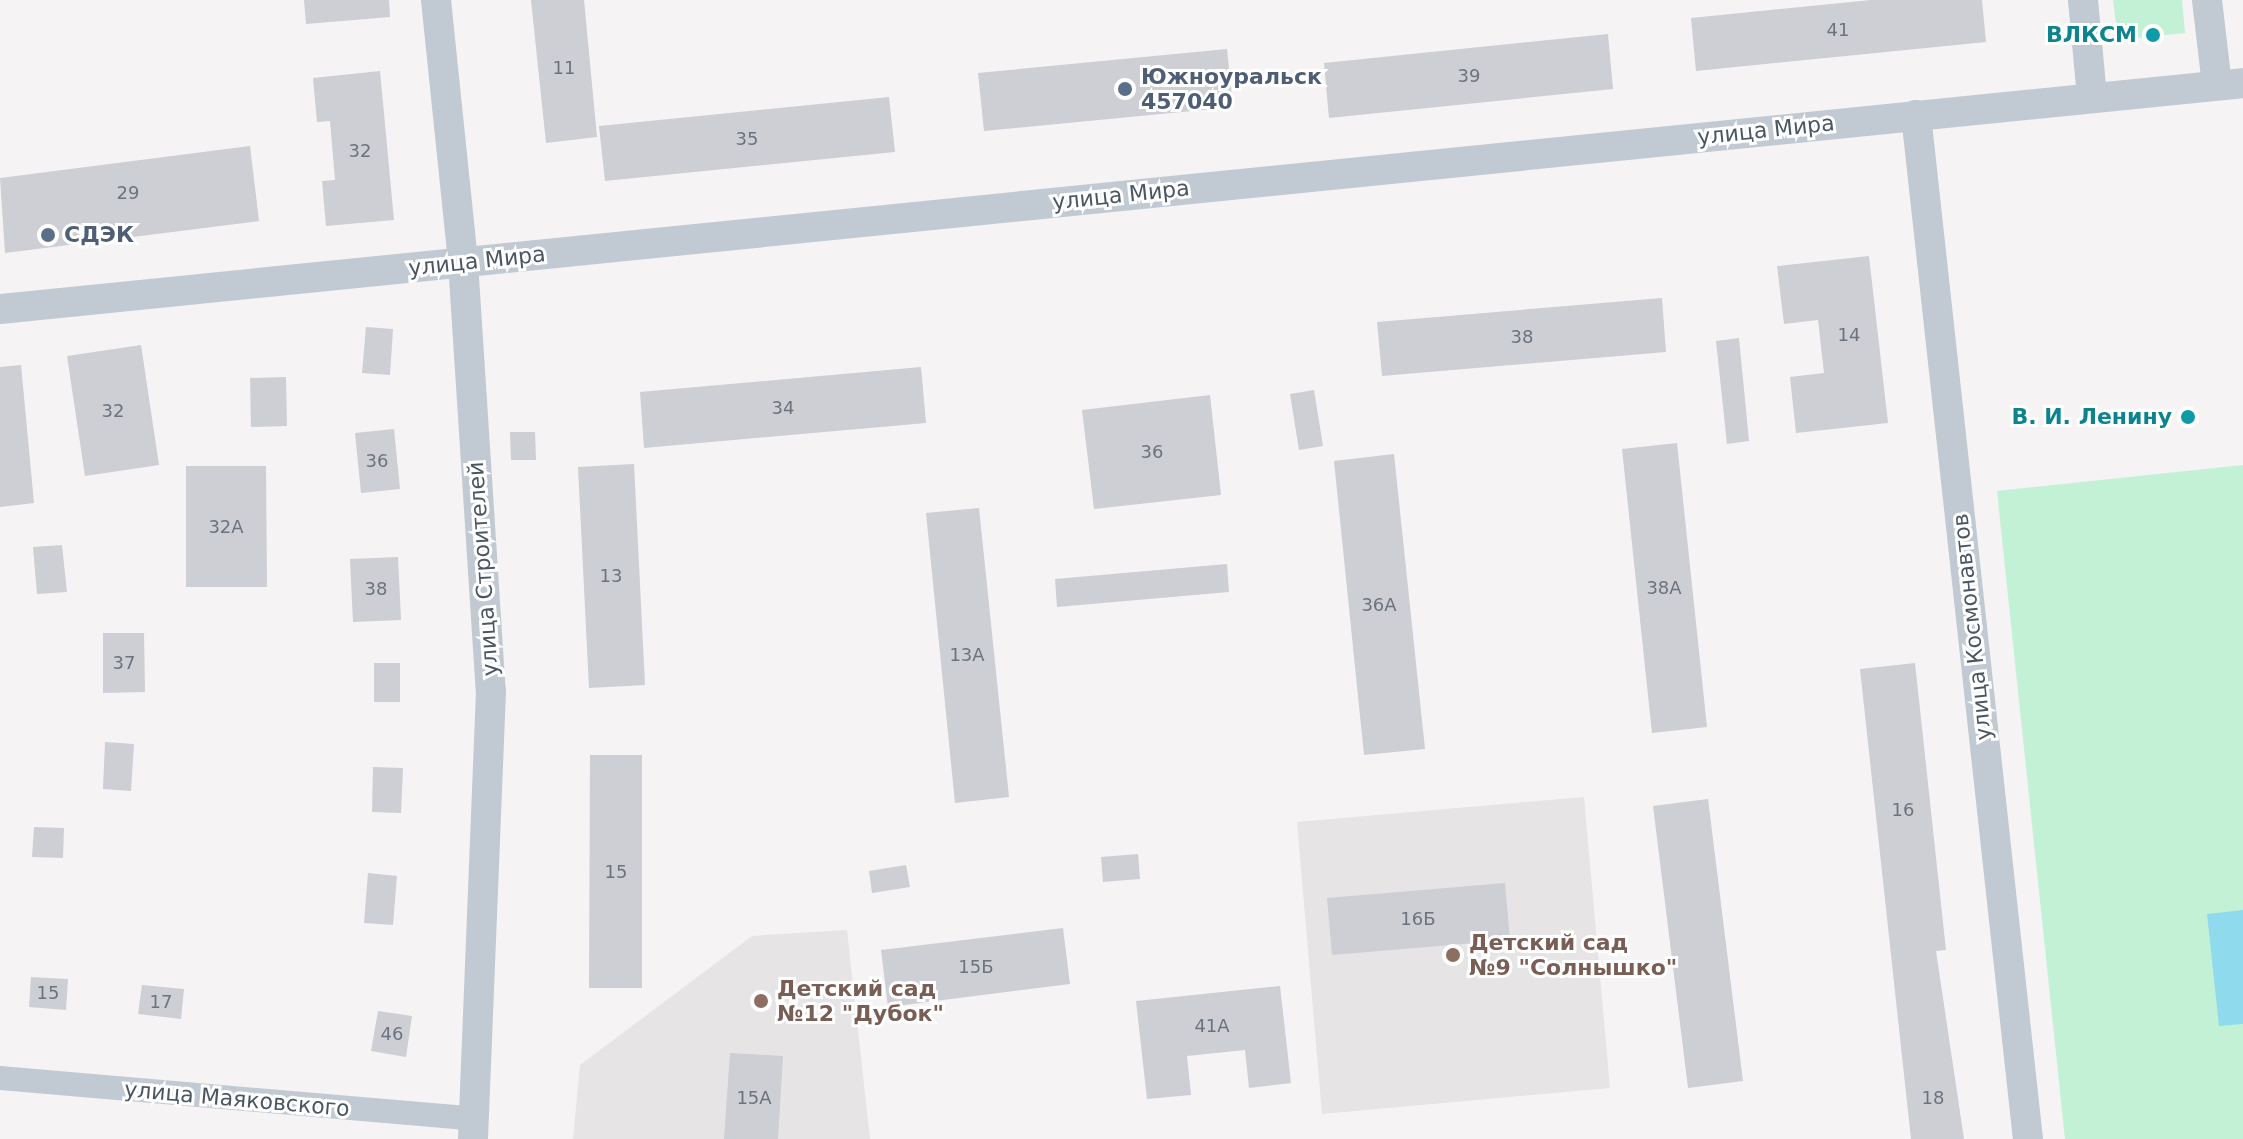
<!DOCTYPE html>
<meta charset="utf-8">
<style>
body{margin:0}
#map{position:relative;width:2243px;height:1139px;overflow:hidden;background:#f5f3f3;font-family:"DejaVu Sans",sans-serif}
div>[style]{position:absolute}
.education>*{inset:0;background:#e6e4e5}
.green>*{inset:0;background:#c3f1d5}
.water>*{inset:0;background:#90daee}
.building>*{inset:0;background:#cdcfd5}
.minor>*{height:24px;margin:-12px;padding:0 12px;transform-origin:12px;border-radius:12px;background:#c1cad2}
.tertiary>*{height:30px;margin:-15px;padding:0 15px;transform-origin:15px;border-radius:15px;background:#c1cad2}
.dots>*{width:22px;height:22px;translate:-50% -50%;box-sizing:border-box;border:4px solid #fff;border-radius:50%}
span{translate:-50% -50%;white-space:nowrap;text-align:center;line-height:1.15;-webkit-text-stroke:6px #fff;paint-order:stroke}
.number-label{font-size:18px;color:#6b747e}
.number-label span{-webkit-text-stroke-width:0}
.culture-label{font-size:22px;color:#0d838f;font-weight:700}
.right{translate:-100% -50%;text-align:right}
.service-label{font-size:22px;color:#4e5e75;font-weight:700}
.left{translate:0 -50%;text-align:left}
.street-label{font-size:22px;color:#4a5661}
.education-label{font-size:22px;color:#785e54;font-weight:700}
</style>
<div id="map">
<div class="education">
<i style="clip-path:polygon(1584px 797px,1610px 1088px,1322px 1114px,1297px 822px)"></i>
<i style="clip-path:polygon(847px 930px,870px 1139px,573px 1139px,580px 1065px,752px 936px)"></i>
</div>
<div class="green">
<i style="clip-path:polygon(2113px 0,2182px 0,2185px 33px,2118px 40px)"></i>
<i style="clip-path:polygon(2243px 465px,2243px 1139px,2065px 1139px,1997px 491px)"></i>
</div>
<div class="water">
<i style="clip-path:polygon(2243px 910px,2243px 1024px,2219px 1026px,2207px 914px)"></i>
</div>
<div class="building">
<i style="clip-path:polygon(304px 0,389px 0,390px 17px,306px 24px)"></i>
<i style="clip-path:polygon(531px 0,584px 0,597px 137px,546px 143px)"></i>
<i style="clip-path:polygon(1871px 0,1982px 0,1986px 42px,1696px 71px,1691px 18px)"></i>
<i style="clip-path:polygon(1608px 34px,1613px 89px,1329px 118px,1324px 63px)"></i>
<i style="clip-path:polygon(1227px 49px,1233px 107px,984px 131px,978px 73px)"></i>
<i style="clip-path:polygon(380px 71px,394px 220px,326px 226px,322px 181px,335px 180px,330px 121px,317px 122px,313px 78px)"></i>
<i style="clip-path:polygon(889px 97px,895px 152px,605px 181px,599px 126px)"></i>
<i style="clip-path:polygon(250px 146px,259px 221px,5px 253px,0 178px)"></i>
<i style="clip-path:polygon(1869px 256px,1888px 423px,1796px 433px,1790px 377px,1824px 373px,1818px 320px,1784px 324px,1777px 266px)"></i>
<i style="clip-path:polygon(1662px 298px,1666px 352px,1382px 376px,1377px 322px)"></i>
<i style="clip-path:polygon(366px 327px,393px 329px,390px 375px,362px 373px)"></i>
<i style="clip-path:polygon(1739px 338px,1749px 441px,1727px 444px,1716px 341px)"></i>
<i style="clip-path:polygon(141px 345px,159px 465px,85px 476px,67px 356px)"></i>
<i style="clip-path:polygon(21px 365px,34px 503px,0 507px,0 367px)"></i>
<i style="clip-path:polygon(921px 367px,926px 423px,644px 448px,640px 392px)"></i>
<i style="clip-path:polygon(286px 377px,287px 426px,251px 427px,250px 378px)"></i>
<i style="clip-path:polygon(1314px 390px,1323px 446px,1299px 450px,1290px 394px)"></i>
<i style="clip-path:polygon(1210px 395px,1221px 495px,1094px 509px,1082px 410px)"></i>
<i style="clip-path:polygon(394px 429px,400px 489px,361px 493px,355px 433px)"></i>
<i style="clip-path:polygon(510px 432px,535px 432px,536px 460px,511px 460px)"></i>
<i style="clip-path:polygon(1677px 443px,1707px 727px,1652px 733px,1622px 449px)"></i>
<i style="clip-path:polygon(1394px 454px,1425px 749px,1364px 755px,1334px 461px)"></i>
<i style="clip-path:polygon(634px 464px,645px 685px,589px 688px,578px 467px)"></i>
<i style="clip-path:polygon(186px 466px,266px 466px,267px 587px,186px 587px)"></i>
<i style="clip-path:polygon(979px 508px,1009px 797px,955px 803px,926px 513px)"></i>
<i style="clip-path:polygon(62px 545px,67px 592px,37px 594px,33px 547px)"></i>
<i style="clip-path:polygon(398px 557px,401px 620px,353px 622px,350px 559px)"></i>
<i style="clip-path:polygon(1227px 564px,1229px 592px,1057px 607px,1055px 579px)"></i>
<i style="clip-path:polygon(103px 633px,144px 633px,145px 692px,103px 693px)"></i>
<i style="clip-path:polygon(374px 663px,400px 663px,400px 702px,374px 702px)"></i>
<i style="clip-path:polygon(1915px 663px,1946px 950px,1936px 951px,1964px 1139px,1911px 1139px,1860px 669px)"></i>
<i style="clip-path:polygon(105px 742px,134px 744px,131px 791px,103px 789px)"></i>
<i style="clip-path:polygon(590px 755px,642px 755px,642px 988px,589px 988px)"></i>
<i style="clip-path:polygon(373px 767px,403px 768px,401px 813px,372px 812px)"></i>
<i style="clip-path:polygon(1708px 799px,1743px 1081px,1688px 1088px,1653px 806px)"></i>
<i style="clip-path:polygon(34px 827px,64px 828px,63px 858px,32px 857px)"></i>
<i style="clip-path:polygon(1138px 854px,1140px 879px,1103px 882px,1101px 857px)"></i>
<i style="clip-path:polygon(906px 865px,910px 887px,872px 893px,869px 871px)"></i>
<i style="clip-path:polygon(368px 873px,397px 876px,393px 925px,364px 923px)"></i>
<i style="clip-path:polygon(1505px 883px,1510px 940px,1332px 955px,1327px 898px)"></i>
<i style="clip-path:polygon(1063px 928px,1070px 984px,888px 1007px,881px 950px)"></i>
<i style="clip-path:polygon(31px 977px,68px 979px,66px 1010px,29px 1007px)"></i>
<i style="clip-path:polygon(142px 985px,184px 989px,181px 1019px,138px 1014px)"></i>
<i style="clip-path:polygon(1280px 986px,1291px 1083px,1249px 1088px,1245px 1050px,1187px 1056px,1191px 1095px,1147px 1099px,1136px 1001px)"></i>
<i style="clip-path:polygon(378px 1011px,412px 1016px,406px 1057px,371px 1051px)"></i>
<i style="clip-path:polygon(730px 1053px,783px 1056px,778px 1139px,724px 1139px)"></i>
</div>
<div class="minor">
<i style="left:0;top:1078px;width:477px;rotate:4.9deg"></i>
</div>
<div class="tertiary">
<i style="left:436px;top:0;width:263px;rotate:84.1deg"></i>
<i style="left:463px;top:262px;width:430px;rotate:86.3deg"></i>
<i style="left:491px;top:691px;width:448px;rotate:92.3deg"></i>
<i style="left:2083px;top:0;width:97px;rotate:84.7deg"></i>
<i style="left:2207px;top:0;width:86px;rotate:83.3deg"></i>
<i style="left:1916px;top:115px;width:1030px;rotate:83.76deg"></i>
<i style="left:0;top:309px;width:2254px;rotate:-5.75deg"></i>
</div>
<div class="dots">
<i style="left:2153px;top:35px;background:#0f9aa8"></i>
<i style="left:1125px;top:89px;background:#5c6f8a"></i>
<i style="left:48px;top:235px;background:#5c6f8a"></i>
<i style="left:2188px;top:417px;background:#0f9aa8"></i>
<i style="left:1453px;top:955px;background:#8d6e63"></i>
<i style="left:761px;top:1001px;background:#8d6e63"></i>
</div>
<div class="number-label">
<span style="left:1838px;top:30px">41</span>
<span style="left:564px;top:68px">11</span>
<span style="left:1469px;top:76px">39</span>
<span style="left:747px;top:139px">35</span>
<span style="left:360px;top:151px">32</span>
<span style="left:128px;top:193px">29</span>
<span style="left:1849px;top:335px">14</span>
<span style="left:1522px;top:337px">38</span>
<span style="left:783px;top:408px">34</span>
<span style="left:113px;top:411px">32</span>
<span style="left:1152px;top:452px">36</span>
<span style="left:377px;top:461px">36</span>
<span style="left:226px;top:527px">32А</span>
<span style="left:611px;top:576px">13</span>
<span style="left:1664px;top:588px">38А</span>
<span style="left:376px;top:589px">38</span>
<span style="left:1379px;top:605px">36А</span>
<span style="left:967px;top:655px">13А</span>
<span style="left:124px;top:663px">37</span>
<span style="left:1903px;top:810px">16</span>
<span style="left:616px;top:872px">15</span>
<span style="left:1418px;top:919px">16Б</span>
<span style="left:976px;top:967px">15Б</span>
<span style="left:48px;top:993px">15</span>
<span style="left:161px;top:1002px">17</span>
<span style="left:1212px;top:1026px">41А</span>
<span style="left:392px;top:1034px">46</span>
<span style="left:754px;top:1098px">15А</span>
<span style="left:1933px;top:1098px">18</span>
</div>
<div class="culture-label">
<span class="right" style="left:2137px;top:35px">ВЛКСМ</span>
<span class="right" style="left:2172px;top:417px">В. И. Ленину</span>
</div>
<div class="service-label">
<span class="left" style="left:1141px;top:89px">Южноуральск<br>457040</span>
<span class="left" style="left:64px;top:235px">СДЭК</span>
</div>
<div class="street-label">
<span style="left:1766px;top:130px;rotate:-6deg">улица Мира</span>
<span style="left:1121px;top:195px;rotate:-6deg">улица Мира</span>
<span style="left:477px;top:261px;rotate:-6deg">улица Мира</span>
<span style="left:483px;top:569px;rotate:-94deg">улица Строителей</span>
<span style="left:1972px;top:627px;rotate:-96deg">улица Космонавтов</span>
<span style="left:237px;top:1099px;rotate:5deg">улица Маяковского</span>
</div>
<div class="education-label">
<span class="left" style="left:1469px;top:955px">Детский сад<br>№9 "Солнышко"</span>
<span class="left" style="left:777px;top:1001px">Детский сад<br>№12 "Дубок"</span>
</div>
</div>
